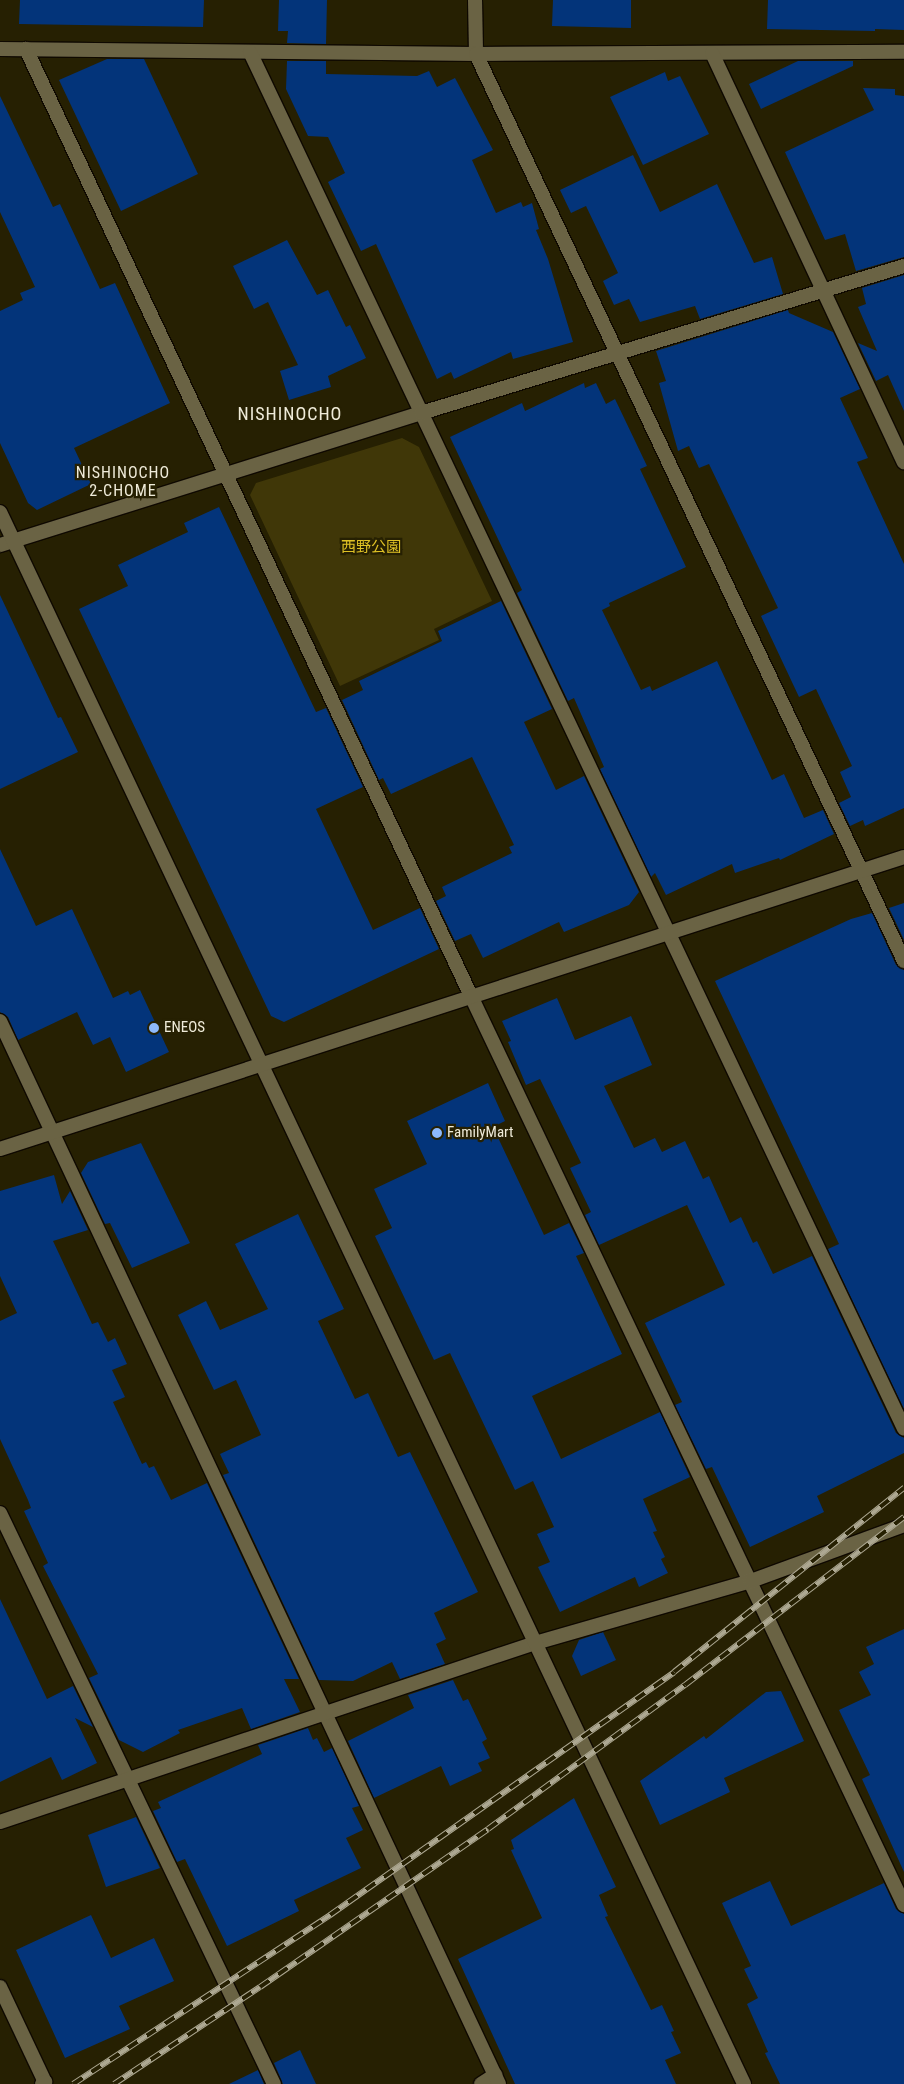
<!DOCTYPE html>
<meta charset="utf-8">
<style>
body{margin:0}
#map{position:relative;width:904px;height:2084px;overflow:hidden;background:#262002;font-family:"Roboto Condensed","Noto Sans JP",sans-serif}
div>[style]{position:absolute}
.green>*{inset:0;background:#403708}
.building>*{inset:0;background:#03347a}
.roads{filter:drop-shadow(1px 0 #0f0900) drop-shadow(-1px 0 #0f0900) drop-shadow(0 1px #0f0900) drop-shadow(0 -1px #0f0900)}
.service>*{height:14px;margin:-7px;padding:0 7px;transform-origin:7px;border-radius:7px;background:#6a6344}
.minor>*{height:14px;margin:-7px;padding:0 7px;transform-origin:7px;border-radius:7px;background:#6a6344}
.tertiary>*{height:14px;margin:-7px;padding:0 7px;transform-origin:7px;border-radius:7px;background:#6a6344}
.rail>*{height:5.5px;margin-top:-2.75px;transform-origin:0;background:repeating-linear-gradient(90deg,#262002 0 11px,#ada892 0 22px);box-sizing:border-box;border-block:1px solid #ada892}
.dots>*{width:14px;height:14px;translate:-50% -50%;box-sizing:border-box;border:2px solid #262002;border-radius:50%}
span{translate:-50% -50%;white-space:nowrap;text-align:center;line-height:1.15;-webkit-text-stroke:4.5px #262002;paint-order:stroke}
.park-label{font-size:15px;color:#dfc125}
.poi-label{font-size:15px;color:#efebd9}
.left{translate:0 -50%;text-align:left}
.neighbourhood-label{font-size:16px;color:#efebd9;letter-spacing:1px}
.quarter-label{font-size:18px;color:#efebd9;letter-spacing:1px}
</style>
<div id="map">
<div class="green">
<i style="clip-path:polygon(402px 438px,419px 447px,492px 601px,434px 629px,439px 640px,340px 686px,250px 495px,256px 483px)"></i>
</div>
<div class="building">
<i style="clip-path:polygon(20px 0,204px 0,203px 27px,19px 24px)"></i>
<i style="clip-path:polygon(279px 0,327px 0,326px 44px,287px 43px,288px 31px,278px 31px)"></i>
<i style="clip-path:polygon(553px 0,631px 0,631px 28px,552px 26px)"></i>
<i style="clip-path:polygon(768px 0,904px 0,904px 30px,875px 29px,875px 31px,767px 29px)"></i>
<i style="clip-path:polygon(107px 59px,144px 59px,198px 174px,121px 211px,59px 80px)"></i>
<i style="clip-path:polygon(287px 61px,326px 61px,326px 74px,417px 76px,429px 71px,437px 87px,455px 78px,493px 150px,472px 160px,496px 213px,521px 202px,523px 207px,532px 203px,539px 229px,536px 230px,548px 259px,573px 342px,513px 359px,511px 352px,454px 379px,451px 372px,437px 379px,376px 244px,361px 251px,328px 182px,345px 173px,328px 137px,308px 136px,286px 89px)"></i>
<i style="clip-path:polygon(798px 61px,853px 61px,853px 66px,761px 109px,749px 84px)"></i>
<i style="clip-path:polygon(665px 72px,668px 81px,680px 76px,709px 134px,643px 165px,610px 97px)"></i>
<i style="clip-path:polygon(863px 88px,895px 89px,895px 95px,904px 96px,904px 257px,856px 271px,845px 234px,825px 240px,785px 152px,874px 110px)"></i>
<i style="clip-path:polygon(0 96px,53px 207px,60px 204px,100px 289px,115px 283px,170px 403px,74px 448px,91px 484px,37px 510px,28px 503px,0 443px,0 311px,23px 300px,20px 293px,35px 287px,0 212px)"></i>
<i style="clip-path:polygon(633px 155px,660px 212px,717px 184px,754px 263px,772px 257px,783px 294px,700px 319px,695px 306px,640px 322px,629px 299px,614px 305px,603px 281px,618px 273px,586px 206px,571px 213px,560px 190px)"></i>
<i style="clip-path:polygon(287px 240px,317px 295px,328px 290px,346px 327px,350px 325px,366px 358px,328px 376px,331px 387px,289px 400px,280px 371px,298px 365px,268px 302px,254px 309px,233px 266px)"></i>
<i style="clip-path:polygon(904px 275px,904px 411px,888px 375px,876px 381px,858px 343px,877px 351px,858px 307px,866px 304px,862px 288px)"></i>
<i style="clip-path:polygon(788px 310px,789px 313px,833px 332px,860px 389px,840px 398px,868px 458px,857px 462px,904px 564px,904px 808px,865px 826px,863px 820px,850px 826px,839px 803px,851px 797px,840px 772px,852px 766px,816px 689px,799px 697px,761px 616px,778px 608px,709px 464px,699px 468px,689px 446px,678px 451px,659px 383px,666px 381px,656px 351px)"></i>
<i style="clip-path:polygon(584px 383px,585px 388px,596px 383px,606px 404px,615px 399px,647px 466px,640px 469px,686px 567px,609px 603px,610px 606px,602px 610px,641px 690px,650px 686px,652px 691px,717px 661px,772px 780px,784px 774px,804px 818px,823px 810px,834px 834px,780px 860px,779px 858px,735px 873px,732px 864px,666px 895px,655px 873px,651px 877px,600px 769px,604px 767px,574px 698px,568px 701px,517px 593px,522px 590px,450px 437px,522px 403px,525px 411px)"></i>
<i style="clip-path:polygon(219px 507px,316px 712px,326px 708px,363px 787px,316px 809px,373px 930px,420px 908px,439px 949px,284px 1022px,271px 1016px,79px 609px,128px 586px,118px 565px,188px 532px,184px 523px)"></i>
<i style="clip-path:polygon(0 595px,58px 718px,61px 717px,78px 752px,0 789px)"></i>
<i style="clip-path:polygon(501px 601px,552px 709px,524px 722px,556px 790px,584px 776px,639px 892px,629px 905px,564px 932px,559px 922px,483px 958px,471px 934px,455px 941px,436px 901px,446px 896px,442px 887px,512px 853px,509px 847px,514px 845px,472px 757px,391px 794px,383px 778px,379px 780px,342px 700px,363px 690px,359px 681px,442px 641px,438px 631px)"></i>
<i style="clip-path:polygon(0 849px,36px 926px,72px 909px,113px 998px,128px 991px,130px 995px,140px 990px,169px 1052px,126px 1072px,110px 1037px,93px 1045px,77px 1012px,18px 1040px,8px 1017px,0 1012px)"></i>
<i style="clip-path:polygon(904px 903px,904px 940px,889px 908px)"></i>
<i style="clip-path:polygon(872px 913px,896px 965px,904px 970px,904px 1409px,828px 1249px,839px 1244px,715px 981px,851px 919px)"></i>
<i style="clip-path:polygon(557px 998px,575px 1040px,631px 1016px,652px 1065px,604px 1086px,634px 1148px,655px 1138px,662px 1152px,685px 1141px,703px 1179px,709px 1176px,730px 1223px,741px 1217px,753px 1243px,757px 1241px,773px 1274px,812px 1256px,896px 1433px,904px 1438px,904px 1453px,817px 1496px,824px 1512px,750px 1547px,712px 1467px,706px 1469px,675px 1405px,682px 1402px,645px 1323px,725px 1285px,687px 1205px,599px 1245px,585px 1215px,591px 1212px,570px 1168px,581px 1163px,540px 1079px,526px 1085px,508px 1042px,511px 1041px,502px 1021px)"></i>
<i style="clip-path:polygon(488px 1083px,505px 1121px,493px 1127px,544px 1235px,569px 1223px,584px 1253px,576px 1256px,622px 1354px,532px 1396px,561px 1459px,660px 1412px,690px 1477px,643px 1499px,657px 1531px,653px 1532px,665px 1557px,661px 1559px,668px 1573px,639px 1587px,635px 1577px,560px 1612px,538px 1567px,550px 1562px,537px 1534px,554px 1527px,533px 1481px,515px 1490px,450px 1353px,434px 1360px,375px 1236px,392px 1228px,374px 1189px,427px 1164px,407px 1121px)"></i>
<i style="clip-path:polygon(141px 1143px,190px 1243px,132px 1268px,110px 1223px,105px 1224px,81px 1173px,88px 1162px)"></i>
<i style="clip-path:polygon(54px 1175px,62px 1204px,70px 1191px,88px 1230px,53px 1241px,92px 1324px,98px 1322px,108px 1342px,115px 1338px,127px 1364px,112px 1370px,125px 1397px,113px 1402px,142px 1464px,146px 1462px,149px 1468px,154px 1466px,171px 1500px,207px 1483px,299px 1679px,284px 1679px,300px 1712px,251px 1729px,242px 1708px,178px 1730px,180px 1733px,143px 1752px,119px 1740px,89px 1678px,98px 1674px,43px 1566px,48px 1563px,24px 1511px,31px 1508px,28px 1500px,0 1439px,0 1321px,17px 1313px,0 1276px,0 1191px)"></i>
<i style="clip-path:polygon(298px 1214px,344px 1309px,318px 1321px,355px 1399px,368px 1393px,398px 1457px,410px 1452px,478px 1592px,434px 1613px,446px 1639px,436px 1644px,445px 1664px,400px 1679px,392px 1662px,353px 1681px,319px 1680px,223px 1475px,229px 1473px,220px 1454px,261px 1435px,236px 1380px,214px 1390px,178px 1315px,206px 1301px,220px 1330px,268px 1309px,235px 1244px)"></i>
<i style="clip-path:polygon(0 1599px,47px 1699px,73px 1686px,93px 1727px,75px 1718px,97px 1763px,62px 1780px,51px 1757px,0 1782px)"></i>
<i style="clip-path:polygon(904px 1629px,904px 1872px,862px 1779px,870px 1775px,839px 1710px,871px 1695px,859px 1672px,874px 1664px,866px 1647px)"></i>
<i style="clip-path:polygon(603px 1632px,616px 1660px,581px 1676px,572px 1656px,579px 1640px)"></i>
<i style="clip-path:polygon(453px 1680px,463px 1701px,468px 1699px,487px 1739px,482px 1742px,490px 1758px,478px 1763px,482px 1771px,450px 1786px,441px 1766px,374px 1798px,348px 1741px,414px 1708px,408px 1695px)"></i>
<i style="clip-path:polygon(781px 1691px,804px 1741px,724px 1778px,730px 1792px,660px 1825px,640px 1781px,704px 1736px,706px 1739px,766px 1692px)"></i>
<i style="clip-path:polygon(308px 1728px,313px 1740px,317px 1738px,324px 1752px,332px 1748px,359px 1806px,352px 1808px,363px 1830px,346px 1838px,361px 1868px,294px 1900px,299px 1911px,227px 1946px,185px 1859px,177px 1862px,153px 1811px,161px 1808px,158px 1802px,262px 1754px,258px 1745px)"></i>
<i style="clip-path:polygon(574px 1798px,616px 1887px,599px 1895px,608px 1916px,605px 1917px,651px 2010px,662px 2005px,674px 2031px,671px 2032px,681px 2053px,665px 2060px,676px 2084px,515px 2084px,458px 1959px,542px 1918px,511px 1850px,514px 1849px,511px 1840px)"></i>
<i style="clip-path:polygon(136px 1817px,160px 1868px,106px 1887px,88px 1835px)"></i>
<i style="clip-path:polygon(770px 1881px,791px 1926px,884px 1883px,896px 1909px,904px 1914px,904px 2084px,780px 2084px,765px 2053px,768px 2052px,747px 2004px,758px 1998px,744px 1969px,751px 1966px,722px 1903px)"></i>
<i style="clip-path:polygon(91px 1915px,111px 1958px,154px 1938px,174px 1981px,119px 2006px,130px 2029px,65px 2058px,16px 1950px)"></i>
<i style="clip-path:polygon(300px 2050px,316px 2084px,283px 2084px,274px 2063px)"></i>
<i style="clip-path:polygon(258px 2070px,264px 2084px,229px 2084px)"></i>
</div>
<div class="roads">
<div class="service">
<i style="left:0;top:1987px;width:105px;rotate:64.7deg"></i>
<i style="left:481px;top:2084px;width:17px;rotate:-33deg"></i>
</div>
<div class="minor">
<i style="left:475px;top:0;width:54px;rotate:88.9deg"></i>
<i style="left:476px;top:54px;width:1003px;rotate:64.74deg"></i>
<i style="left:0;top:49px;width:476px;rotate:0.6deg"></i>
<i style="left:476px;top:54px;width:428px;rotate:-0.3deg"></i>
<i style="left:26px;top:49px;width:1046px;rotate:64.83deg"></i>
<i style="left:471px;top:996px;width:1007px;rotate:64.53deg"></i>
<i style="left:250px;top:52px;width:1524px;rotate:64.59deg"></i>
<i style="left:712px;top:53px;width:452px;rotate:64.9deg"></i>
<i style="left:0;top:545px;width:441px;rotate:-17.4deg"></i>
<i style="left:421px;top:413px;width:505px;rotate:-16.93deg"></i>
<i style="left:0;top:1021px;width:1174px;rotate:64.85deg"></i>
<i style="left:0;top:1513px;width:633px;rotate:64.37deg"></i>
<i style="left:0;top:1822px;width:564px;rotate:-18.5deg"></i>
<i style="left:535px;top:1643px;width:225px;rotate:-16deg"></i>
<i style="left:751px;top:1581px;width:163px;rotate:-20.1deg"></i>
<i style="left:42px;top:2084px;width:4px;rotate:-34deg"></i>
</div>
<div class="tertiary">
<i style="left:0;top:512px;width:1739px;rotate:64.67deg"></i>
<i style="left:0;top:1149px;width:950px;rotate:-17.9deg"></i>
</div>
</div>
<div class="rail">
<i style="left:73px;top:2084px;width:308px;rotate:-33.3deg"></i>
<i style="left:330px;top:1915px;width:421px;rotate:-35.2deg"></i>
<i style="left:674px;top:1672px;width:295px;rotate:-38.7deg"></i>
<i style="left:114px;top:2084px;width:175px;rotate:-33.6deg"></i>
<i style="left:260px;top:1987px;width:277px;rotate:-34.7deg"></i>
<i style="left:488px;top:1829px;width:244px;rotate:-36.2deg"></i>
<i style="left:685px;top:1685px;width:276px;rotate:-37.5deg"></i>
</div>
<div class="dots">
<i style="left:154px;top:1028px;background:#8db9fc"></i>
<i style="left:437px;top:1133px;background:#8db9fc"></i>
</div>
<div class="park-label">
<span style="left:371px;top:548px">西野公園</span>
</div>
<div class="poi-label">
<span class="left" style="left:164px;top:1028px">ENEOS</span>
<span class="left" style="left:447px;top:1133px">FamilyMart</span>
</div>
<div class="neighbourhood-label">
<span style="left:123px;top:482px">NISHINOCHO<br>2-CHOME</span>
</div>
<div class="quarter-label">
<span style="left:290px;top:414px">NISHINOCHO</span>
</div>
</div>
